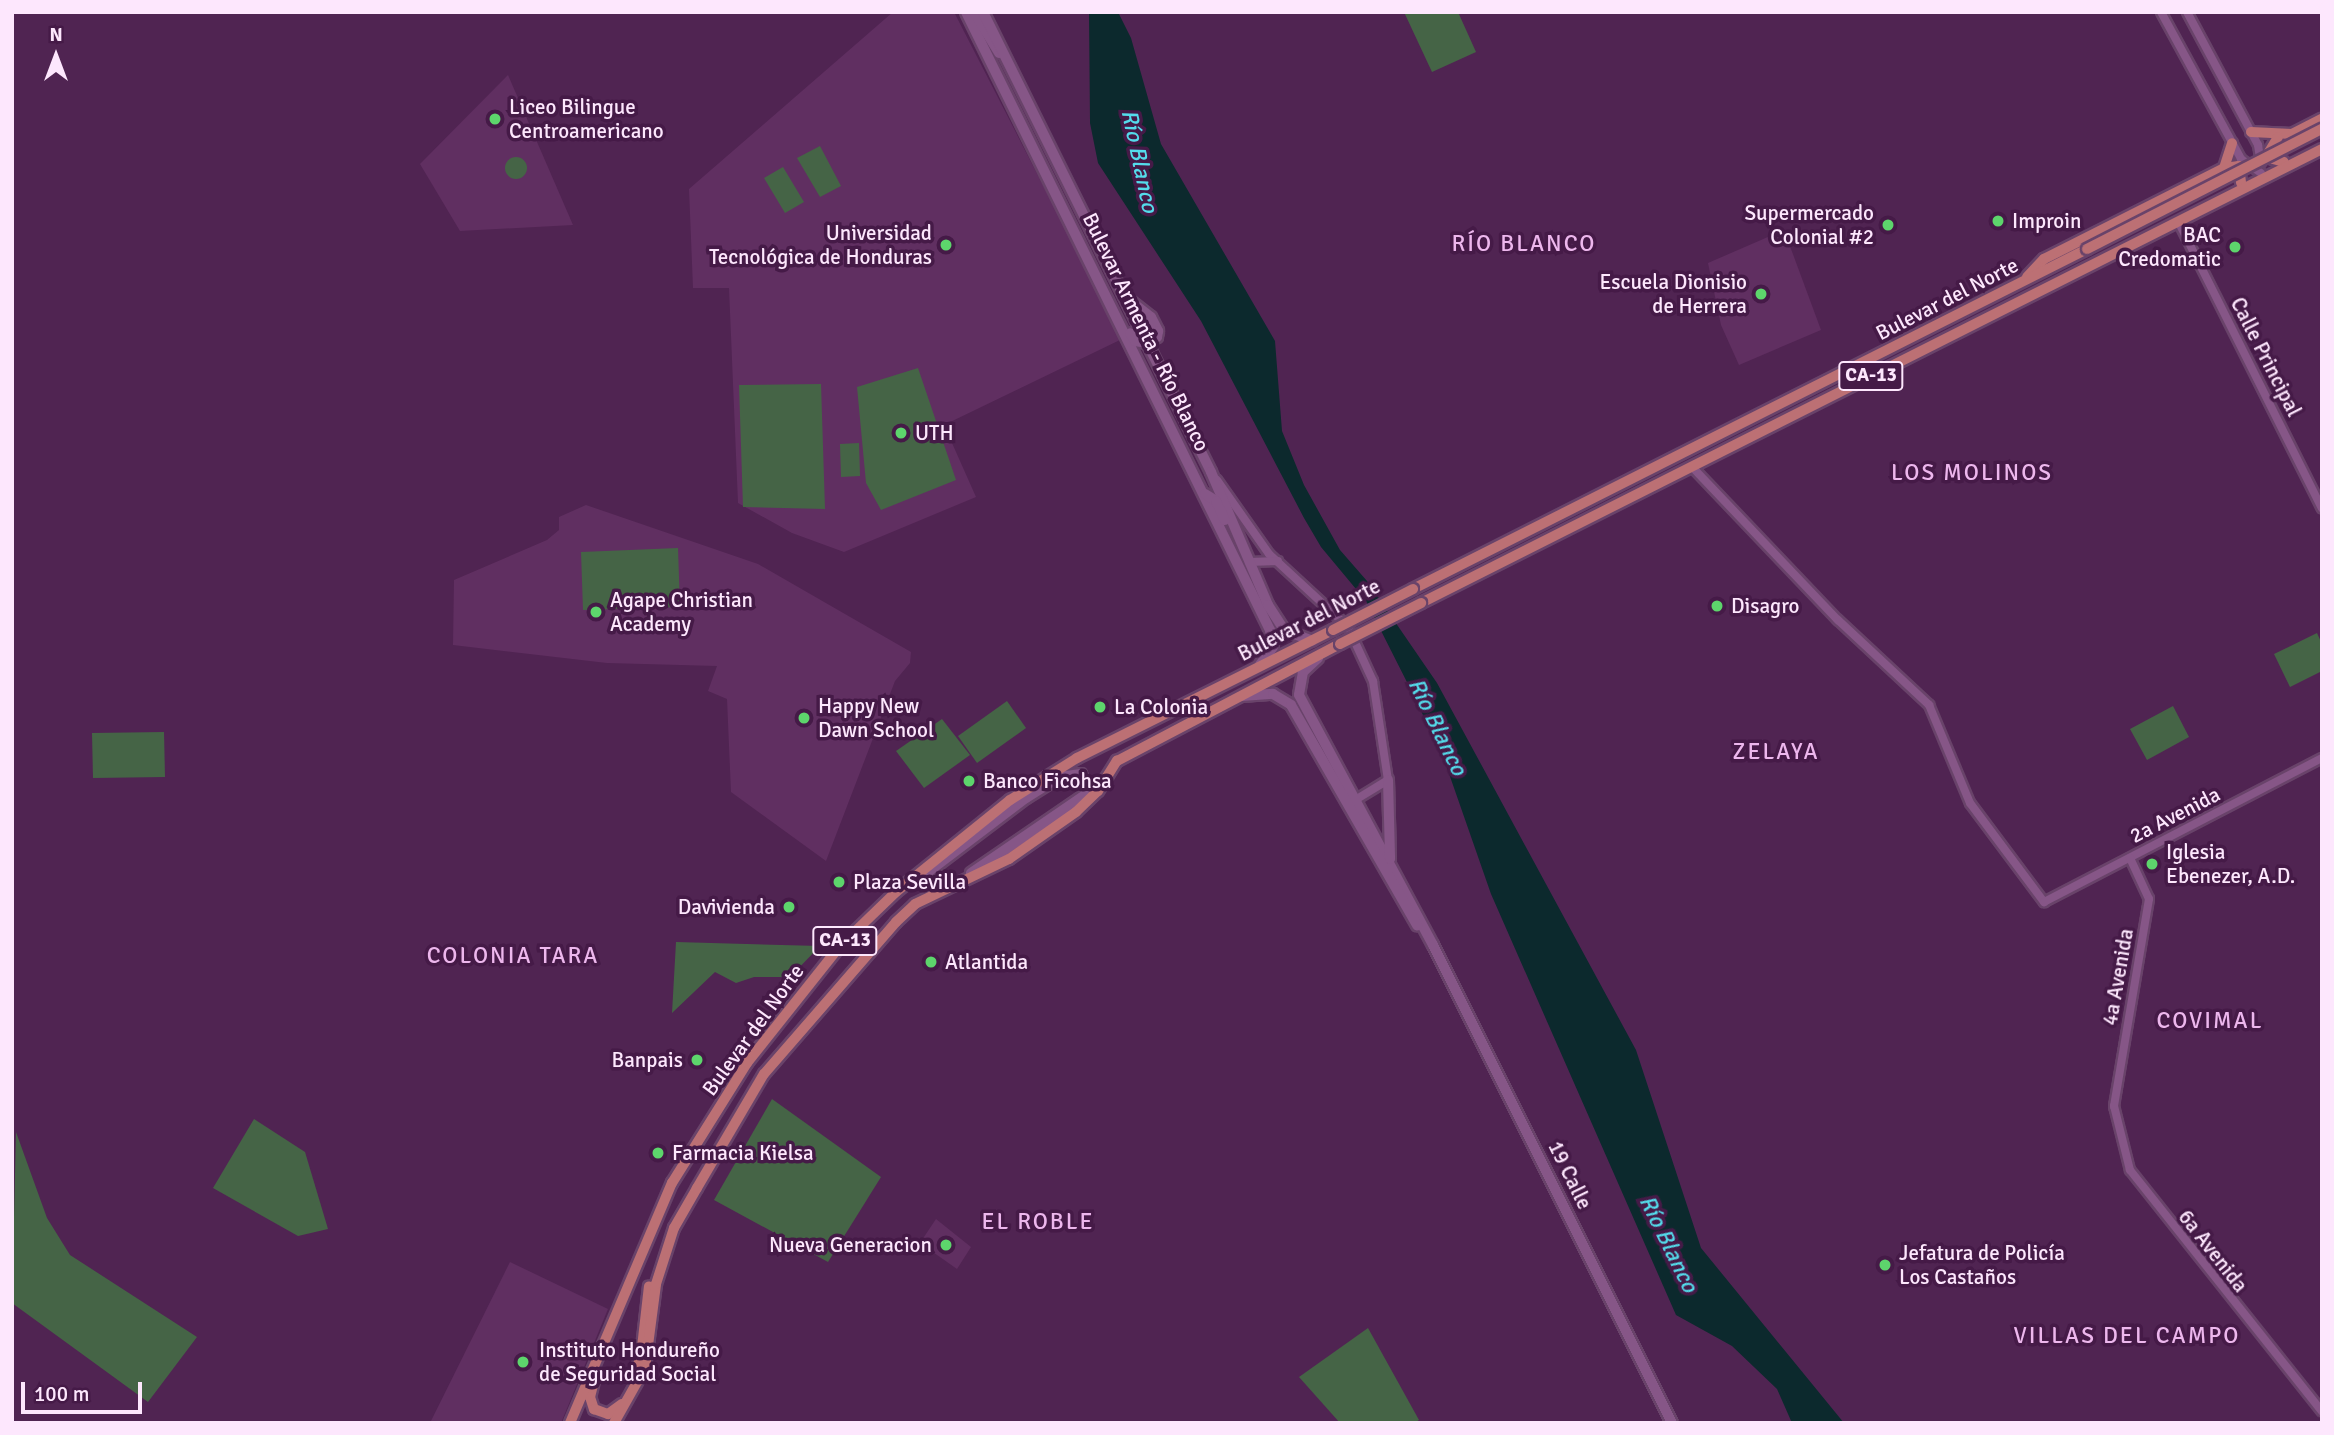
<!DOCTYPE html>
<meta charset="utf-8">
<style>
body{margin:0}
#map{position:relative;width:2334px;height:1435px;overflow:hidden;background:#502452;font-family:Signika,sans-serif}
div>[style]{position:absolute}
.built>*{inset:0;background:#602f61}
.green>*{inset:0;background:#456446}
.round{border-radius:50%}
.water>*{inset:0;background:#0c292d}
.roads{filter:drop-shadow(2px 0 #69436a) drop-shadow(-2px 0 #69436a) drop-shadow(0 2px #69436a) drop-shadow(0 -2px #69436a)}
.tertiary>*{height:8px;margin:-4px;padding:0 4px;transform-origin:4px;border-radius:4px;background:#865687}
.secondary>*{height:10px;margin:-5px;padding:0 5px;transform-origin:5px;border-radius:5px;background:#865687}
.trunk>*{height:10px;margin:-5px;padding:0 5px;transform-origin:5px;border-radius:5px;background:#bc7074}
.bridges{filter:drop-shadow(2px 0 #69436a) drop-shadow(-2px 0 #69436a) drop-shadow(0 2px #69436a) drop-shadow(0 -2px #69436a)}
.trunk-bridge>*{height:10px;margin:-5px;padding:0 5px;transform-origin:5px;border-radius:5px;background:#bc7074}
.dots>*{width:19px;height:19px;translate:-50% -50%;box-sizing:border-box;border:4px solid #451a47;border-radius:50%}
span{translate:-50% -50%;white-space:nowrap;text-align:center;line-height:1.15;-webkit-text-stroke:7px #451a47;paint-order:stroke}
.shield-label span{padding:2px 5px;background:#451a47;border:2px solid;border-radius:5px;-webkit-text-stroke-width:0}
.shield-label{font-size:19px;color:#fde7fd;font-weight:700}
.poi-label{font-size:21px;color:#fde7fd}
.left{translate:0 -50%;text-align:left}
.right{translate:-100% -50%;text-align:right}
.street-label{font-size:21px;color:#fde7fd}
.water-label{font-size:23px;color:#54dceb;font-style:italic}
.neighbourhood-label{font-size:23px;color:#edb7ed;letter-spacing:2px}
.frame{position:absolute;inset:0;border:14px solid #fde7fd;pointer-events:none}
.north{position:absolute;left:21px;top:21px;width:70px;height:70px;-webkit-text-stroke:5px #451a47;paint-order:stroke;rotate:0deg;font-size:19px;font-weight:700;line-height:28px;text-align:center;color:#fde7fd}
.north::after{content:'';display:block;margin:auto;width:24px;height:32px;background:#fde7fd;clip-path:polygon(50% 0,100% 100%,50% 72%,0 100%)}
.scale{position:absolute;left:21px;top:1382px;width:121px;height:32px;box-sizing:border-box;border:4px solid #fde7fd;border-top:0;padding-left:9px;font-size:21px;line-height:24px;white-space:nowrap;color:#fde7fd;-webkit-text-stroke:5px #451a47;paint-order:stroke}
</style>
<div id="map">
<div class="built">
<i style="clip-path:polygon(893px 12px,954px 12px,1122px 339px,944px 425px,976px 497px,844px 552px,792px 533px,738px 503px,729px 288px,693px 288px,689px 189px)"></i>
<i style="clip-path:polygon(508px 75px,573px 225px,460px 231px,420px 164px)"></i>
<i style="clip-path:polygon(1784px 230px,1821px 330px,1739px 365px,1721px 325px,1708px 263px)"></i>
<i style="clip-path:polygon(586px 505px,758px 564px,911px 652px,910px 663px,895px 681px,826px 861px,731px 792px,727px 699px,708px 691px,717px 666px,607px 663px,453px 645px,454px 580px,547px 540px,559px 530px,559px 517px)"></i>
<i style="clip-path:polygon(936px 1219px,971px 1247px,957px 1269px,920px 1243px)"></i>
<i style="clip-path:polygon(510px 1262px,608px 1309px,561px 1423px,430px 1423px)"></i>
</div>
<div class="green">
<i style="clip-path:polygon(1404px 12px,1458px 12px,1476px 52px,1432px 72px)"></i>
<i style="clip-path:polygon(820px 146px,841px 186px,820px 197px,797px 158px)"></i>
<i class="round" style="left:505px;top:157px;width:22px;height:22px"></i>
<i style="clip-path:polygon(783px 167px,804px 202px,785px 213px,764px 178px)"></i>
<i style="clip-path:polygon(918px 368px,956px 480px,881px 510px,866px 483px,857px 387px)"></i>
<i style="clip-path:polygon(821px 384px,825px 509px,743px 507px,739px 385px)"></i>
<i style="clip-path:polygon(859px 443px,860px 476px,841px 477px,840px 444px)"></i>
<i style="clip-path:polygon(678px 548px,680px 607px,583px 610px,581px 552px)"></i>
<i style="clip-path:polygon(2317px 633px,2322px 644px,2322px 671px,2290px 687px,2274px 654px)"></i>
<i style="clip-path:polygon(1007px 701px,1026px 728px,977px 763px,958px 736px)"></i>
<i style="clip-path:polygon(2173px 706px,2189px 737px,2147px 760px,2130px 729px)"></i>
<i style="clip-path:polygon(942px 719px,970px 755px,924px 788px,896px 751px)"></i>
<i style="clip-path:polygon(164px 732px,165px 777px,93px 778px,92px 733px)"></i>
<i style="clip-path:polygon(676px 942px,820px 946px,790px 977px,754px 977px,736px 983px,715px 972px,672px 1013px)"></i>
<i style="clip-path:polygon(772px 1099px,881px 1177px,828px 1262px,714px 1200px)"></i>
<i style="clip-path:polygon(254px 1119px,305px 1152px,328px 1229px,298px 1236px,213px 1188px)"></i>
<i style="clip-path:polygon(16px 1132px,47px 1218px,70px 1255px,197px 1337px,148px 1402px,12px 1303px)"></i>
<i style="clip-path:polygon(1368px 1328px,1419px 1420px,1414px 1423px,1340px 1423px,1299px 1377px)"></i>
</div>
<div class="water">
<i style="clip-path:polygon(1089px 12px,1118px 12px,1131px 38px,1161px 144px,1275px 341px,1282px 431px,1304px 485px,1340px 550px,1367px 581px,1437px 683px,1636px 1050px,1701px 1248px,1844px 1423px,1792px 1423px,1777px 1389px,1732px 1346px,1676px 1315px,1491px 894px,1446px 765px,1417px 702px,1366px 601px,1321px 547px,1304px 518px,1201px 321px,1098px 163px,1090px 123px)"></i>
</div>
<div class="roads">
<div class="tertiary">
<i style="left:2161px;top:12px;width:167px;rotate:61.4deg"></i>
<i style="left:2241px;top:159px;width:24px;rotate:35deg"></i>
<i style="left:2187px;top:12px;width:151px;rotate:61.9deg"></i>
<i style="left:2258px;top:145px;width:18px;rotate:81deg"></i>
<i style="left:2179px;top:223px;width:319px;rotate:63.4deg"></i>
<i style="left:1693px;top:468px;width:210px;rotate:46.4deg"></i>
<i style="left:1838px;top:620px;width:125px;rotate:43deg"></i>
<i style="left:1929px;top:705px;width:106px;rotate:67.3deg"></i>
<i style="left:1970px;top:803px;width:124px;rotate:53.2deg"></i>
<i style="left:2044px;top:902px;width:313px;rotate:-27.4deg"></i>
<i style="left:1217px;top:480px;width:90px;rotate:54.9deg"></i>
<i style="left:1269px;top:554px;width:108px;rotate:42.7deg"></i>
<i style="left:1348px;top:627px;width:60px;rotate:65.2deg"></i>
<i style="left:1373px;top:681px;width:100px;rotate:81.4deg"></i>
<i style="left:1388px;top:780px;width:42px;rotate:148.6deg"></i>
<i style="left:1249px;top:562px;width:29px;rotate:-2deg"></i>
<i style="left:2130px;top:858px;width:45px;rotate:65.1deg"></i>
<i style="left:2149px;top:899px;width:210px;rotate:99.6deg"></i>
<i style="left:2114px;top:1106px;width:66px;rotate:76deg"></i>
<i style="left:2130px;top:1170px;width:308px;rotate:51.5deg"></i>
</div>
<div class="secondary">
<i style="left:966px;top:12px;width:689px;rotate:63.81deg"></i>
<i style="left:1270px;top:630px;width:17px;rotate:80deg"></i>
<i style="left:1273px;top:647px;width:22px;rotate:126deg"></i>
<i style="left:974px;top:12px;width:48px;rotate:58.6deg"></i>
<i style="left:983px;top:12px;width:513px;rotate:63.63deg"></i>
<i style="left:1211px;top:472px;width:145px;rotate:66.8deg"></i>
<i style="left:1268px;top:605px;width:30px;rotate:57deg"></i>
<i style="left:1284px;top:630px;width:30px;rotate:21deg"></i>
<i style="left:1124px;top:296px;width:34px;rotate:38deg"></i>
<i style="left:1151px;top:317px;width:16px;rotate:63deg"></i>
<i style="left:1158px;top:331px;width:6px;rotate:99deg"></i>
<i style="left:1157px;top:337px;width:12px;rotate:149deg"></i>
<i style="left:1147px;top:343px;width:12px;rotate:-171deg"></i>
<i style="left:1135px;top:341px;width:9px;rotate:-122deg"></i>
<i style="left:1205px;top:494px;width:13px;rotate:32deg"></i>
<i style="left:1216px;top:501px;width:21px;rotate:65deg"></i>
<i style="left:1318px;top:658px;width:21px;rotate:137deg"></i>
<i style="left:1303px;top:672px;width:23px;rotate:100deg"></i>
<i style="left:1299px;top:695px;width:284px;rotate:61.8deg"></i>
<i style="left:1433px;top:945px;width:534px;rotate:63.43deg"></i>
<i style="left:1242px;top:696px;width:31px;rotate:-4deg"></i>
<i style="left:1273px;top:694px;width:21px;rotate:31deg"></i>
<i style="left:1291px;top:705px;width:254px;rotate:60.2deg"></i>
<i style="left:1388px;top:780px;width:79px;rotate:88.5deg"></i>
<i style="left:928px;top:872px;width:123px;rotate:-37.1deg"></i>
<i style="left:1026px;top:798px;width:39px;rotate:-32deg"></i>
<i style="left:1059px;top:777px;width:22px;rotate:-8deg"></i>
<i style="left:1081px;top:774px;width:20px;rotate:70deg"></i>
<i style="left:1088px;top:793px;width:142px;rotate:145.6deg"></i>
</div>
<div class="trunk">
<i style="left:2251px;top:132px;width:41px;rotate:2.8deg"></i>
<i style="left:2292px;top:134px;width:34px;rotate:-27deg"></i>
<i style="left:2278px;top:137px;width:17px;rotate:121deg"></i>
<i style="left:2269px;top:152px;width:8px;rotate:60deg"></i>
<i style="left:2273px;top:159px;width:11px;rotate:15deg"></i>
<i style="left:2224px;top:168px;width:15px;rotate:-8deg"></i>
<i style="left:2239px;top:166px;width:17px;rotate:83deg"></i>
<i style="left:2027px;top:277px;width:25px;rotate:-47deg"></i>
<i style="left:2044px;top:259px;width:202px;rotate:-26.8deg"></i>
<i style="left:2224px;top:168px;width:26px;rotate:-72deg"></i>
<i style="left:1413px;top:589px;width:755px;rotate:-26.77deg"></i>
<i style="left:1421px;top:603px;width:1009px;rotate:-26.74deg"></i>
<i style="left:596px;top:1373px;width:25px;rotate:104deg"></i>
<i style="left:590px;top:1397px;width:13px;rotate:72deg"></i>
<i style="left:594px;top:1409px;width:15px;rotate:20deg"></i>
<i style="left:608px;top:1414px;width:17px;rotate:-36deg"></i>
<i style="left:633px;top:1379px;width:24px;rotate:-71deg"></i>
<i style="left:641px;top:1356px;width:70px;rotate:-83.5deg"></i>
<i style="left:570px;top:1423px;width:261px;rotate:-67deg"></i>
<i style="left:672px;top:1183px;width:142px;rotate:-58deg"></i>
<i style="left:747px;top:1063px;width:149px;rotate:-51.5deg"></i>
<i style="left:840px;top:946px;width:78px;rotate:-44deg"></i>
<i style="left:896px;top:892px;width:146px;rotate:-38.9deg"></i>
<i style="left:1010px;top:800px;width:79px;rotate:-32.1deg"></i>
<i style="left:1077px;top:758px;width:286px;rotate:-26.6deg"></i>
<i style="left:614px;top:1423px;width:63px;rotate:-60.6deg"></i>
<i style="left:645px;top:1368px;width:85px;rotate:-82.5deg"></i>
<i style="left:656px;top:1284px;width:59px;rotate:-72.2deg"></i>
<i style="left:674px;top:1228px;width:46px;rotate:-60.1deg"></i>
<i style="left:697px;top:1188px;width:132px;rotate:-59.6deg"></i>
<i style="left:764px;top:1074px;width:201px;rotate:-49deg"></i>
<i style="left:896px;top:922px;width:26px;rotate:-43deg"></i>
<i style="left:915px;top:904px;width:104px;rotate:-25.6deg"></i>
<i style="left:1009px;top:859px;width:82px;rotate:-35deg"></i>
<i style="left:1076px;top:812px;width:30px;rotate:-44deg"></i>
<i style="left:1098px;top:791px;width:36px;rotate:-58deg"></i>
<i style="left:1117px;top:761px;width:252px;rotate:-27.7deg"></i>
</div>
</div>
<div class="bridges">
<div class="trunk-bridge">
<i style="left:2087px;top:249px;width:264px;rotate:-27.1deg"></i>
<i style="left:1333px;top:630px;width:90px;rotate:-27.1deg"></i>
<i style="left:1340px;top:644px;width:91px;rotate:-26.8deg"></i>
</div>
</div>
<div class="dots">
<i style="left:495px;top:119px;background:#5dd56c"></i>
<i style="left:1998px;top:221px;background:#5dd56c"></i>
<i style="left:1888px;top:225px;background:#5dd56c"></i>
<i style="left:946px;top:245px;background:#5dd56c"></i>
<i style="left:2235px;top:247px;background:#5dd56c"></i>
<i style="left:1761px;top:294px;background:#5dd56c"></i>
<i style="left:901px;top:433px;background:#5dd56c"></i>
<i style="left:1717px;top:606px;background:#5dd56c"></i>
<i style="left:596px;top:612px;background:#5dd56c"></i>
<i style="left:1100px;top:707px;background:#5dd56c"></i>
<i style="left:804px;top:718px;background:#5dd56c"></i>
<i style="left:969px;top:781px;background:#5dd56c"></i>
<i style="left:2152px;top:864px;background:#5dd56c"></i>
<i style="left:839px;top:882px;background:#5dd56c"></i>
<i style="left:789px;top:907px;background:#5dd56c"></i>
<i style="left:931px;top:962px;background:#5dd56c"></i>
<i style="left:697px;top:1060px;background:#5dd56c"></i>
<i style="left:658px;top:1153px;background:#5dd56c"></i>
<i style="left:946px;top:1245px;background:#5dd56c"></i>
<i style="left:1885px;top:1265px;background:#5dd56c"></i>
<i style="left:523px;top:1362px;background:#5dd56c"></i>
</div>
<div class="shield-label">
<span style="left:1871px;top:376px">CA-13</span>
<span style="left:845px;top:941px">CA-13</span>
</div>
<div class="poi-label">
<span class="left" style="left:509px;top:119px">Liceo Bilingue<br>Centroamericano</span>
<span class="right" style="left:1874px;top:225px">Supermercado<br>Colonial #2</span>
<span class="left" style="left:2012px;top:221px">Improin</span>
<span class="right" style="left:932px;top:245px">Universidad<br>Tecnológica de Honduras</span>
<span class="right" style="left:2221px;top:247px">BAC<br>Credomatic</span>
<span class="right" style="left:1747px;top:294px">Escuela Dionisio<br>de Herrera</span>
<span class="left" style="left:915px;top:433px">UTH</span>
<span class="left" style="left:610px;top:612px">Agape Christian<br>Academy</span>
<span class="left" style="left:1731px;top:606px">Disagro</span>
<span class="left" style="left:818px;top:718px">Happy New<br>Dawn School</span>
<span class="left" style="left:1114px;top:707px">La Colonia</span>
<span class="left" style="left:983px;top:781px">Banco Ficohsa</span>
<span class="left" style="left:2166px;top:864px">Iglesia<br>Ebenezer, A.D.</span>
<span class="left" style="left:853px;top:882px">Plaza Sevilla</span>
<span class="right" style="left:775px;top:907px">Davivienda</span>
<span class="left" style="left:945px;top:962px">Atlantida</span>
<span class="right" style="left:683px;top:1060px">Banpais</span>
<span class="left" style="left:672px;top:1153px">Farmacia Kielsa</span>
<span class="right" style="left:932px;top:1245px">Nueva Generacion</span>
<span class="left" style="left:1899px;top:1265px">Jefatura de Policía<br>Los Castaños</span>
<span class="left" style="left:539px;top:1362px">Instituto Hondureño<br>de Seguridad Social</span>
</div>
<div class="street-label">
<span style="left:1947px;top:299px;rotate:-27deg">Bulevar del Norte</span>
<span style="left:1146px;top:332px;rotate:64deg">Bulevar Armenta - Río Blanco</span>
<span style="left:2266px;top:357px;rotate:63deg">Calle Principal</span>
<span style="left:1309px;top:620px;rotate:-27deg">Bulevar del Norte</span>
<span style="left:2175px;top:815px;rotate:-27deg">2a Avenida</span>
<span style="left:2118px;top:977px;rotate:-80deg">4a Avenida</span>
<span style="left:753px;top:1030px;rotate:-54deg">Bulevar del Norte</span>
<span style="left:1570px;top:1175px;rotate:64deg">19 Calle</span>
<span style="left:2213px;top:1251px;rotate:52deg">6a Avenida</span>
</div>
<div class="water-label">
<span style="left:1139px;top:161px;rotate:78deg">Río Blanco</span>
<span style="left:1437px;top:727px;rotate:64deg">Río Blanco</span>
<span style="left:1668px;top:1244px;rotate:64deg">Río Blanco</span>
</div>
<div class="neighbourhood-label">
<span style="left:1524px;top:244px">RÍO BLANCO</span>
<span style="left:1972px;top:473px">LOS MOLINOS</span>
<span style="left:1776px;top:752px">ZELAYA</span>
<span style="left:513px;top:956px">COLONIA TARA</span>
<span style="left:2210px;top:1021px">COVIMAL</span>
<span style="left:1038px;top:1222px">EL ROBLE</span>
<span style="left:2127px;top:1336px">VILLAS DEL CAMPO</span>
</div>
<div class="frame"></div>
<div class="north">N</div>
<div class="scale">100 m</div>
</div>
